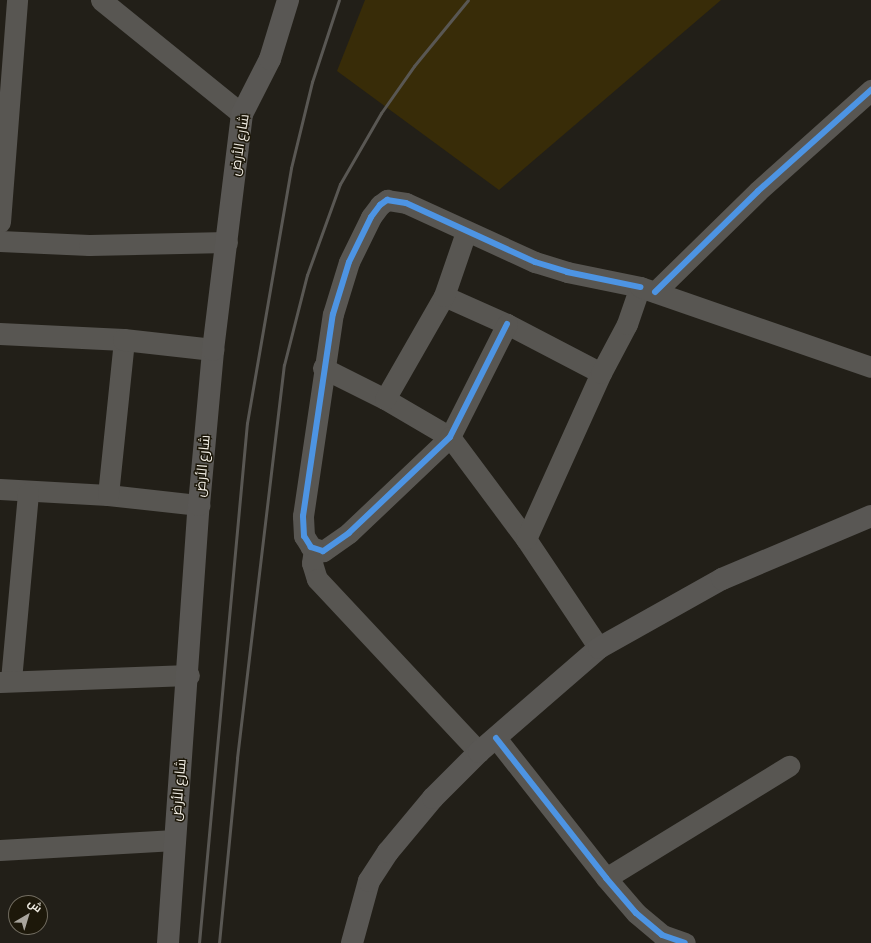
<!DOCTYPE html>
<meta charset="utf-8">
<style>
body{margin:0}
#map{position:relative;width:871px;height:943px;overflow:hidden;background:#221f18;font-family:"Sofia Sans Condensed",Cairo,sans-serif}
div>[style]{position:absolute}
.green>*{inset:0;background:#382c08}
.minor>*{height:21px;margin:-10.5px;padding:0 10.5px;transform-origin:10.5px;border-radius:10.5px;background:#585652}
.tertiary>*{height:22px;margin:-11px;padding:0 11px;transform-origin:11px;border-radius:11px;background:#585652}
.secondary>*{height:22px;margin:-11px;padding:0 11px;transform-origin:11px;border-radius:11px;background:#595754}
.rail>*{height:3px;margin:-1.5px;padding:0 1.5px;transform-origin:1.5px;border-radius:1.5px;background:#595753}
.cycleway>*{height:6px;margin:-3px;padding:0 3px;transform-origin:3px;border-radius:3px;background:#4d94e3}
span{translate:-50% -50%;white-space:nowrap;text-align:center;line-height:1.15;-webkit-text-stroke:3px #1d180a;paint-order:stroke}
.street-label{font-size:14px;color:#f1ede4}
.north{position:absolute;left:8px;top:895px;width:40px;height:40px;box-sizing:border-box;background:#1d180a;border:1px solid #726d61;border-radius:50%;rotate:38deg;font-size:11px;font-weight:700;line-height:16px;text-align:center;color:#f1ede4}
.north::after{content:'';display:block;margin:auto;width:14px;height:18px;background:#a9a59d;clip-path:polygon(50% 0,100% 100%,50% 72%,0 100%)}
</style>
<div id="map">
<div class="green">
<i style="clip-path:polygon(365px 0,721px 0,499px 190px,337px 71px)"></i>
</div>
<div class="minor">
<i style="left:101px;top:0;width:181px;rotate:39deg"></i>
<i style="left:0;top:222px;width:223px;rotate:-85.6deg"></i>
<i style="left:0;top:241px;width:89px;rotate:2.6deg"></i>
<i style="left:89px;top:245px;width:138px;rotate:-1.2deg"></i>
<i style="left:655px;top:292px;width:144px;rotate:-44.4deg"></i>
<i style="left:758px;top:191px;width:152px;rotate:-41.8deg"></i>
<i style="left:444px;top:296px;width:69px;rotate:24deg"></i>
<i style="left:507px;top:324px;width:106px;rotate:27.5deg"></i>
<i style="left:507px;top:324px;width:127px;rotate:116.8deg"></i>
<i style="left:450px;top:437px;width:139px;rotate:136.5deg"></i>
<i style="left:349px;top:533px;width:32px;rotate:145deg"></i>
<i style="left:323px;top:551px;width:13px;rotate:-162deg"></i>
<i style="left:311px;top:547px;width:13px;rotate:-122deg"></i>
<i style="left:304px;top:536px;width:20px;rotate:-93deg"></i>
<i style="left:303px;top:516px;width:204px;rotate:-81.6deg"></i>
<i style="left:333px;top:314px;width:54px;rotate:-72.9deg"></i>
<i style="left:349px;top:262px;width:50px;rotate:-63.9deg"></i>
<i style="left:371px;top:217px;width:15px;rotate:-53deg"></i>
<i style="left:380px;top:205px;width:9px;rotate:-36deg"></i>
<i style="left:387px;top:200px;width:19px;rotate:9deg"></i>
<i style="left:406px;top:203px;width:142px;rotate:24.6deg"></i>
<i style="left:535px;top:262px;width:34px;rotate:17deg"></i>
<i style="left:567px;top:272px;width:75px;rotate:11.6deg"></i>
<i style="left:323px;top:368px;width:69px;rotate:26.6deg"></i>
<i style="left:385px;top:399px;width:75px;rotate:30.3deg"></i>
<i style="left:450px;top:437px;width:127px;rotate:53.3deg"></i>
<i style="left:526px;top:539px;width:131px;rotate:56.2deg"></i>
<i style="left:385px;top:399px;width:119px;rotate:-60.2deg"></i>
<i style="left:444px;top:296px;width:68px;rotate:-71deg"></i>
<i style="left:0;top:489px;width:108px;rotate:3.2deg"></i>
<i style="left:108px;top:495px;width:92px;rotate:6.3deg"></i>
<i style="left:108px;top:495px;width:156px;rotate:-84.1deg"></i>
<i style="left:526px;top:539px;width:182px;rotate:-65.7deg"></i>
<i style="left:601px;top:373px;width:55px;rotate:-62deg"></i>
<i style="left:627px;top:324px;width:39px;rotate:-71deg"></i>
<i style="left:640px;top:287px;width:244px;rotate:19.1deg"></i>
<i style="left:314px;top:550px;width:13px;rotate:99deg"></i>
<i style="left:312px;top:563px;width:17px;rotate:73deg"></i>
<i style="left:317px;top:579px;width:237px;rotate:46.9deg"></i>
<i style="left:11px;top:680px;width:188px;rotate:-84.8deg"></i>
<i style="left:0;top:682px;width:189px;rotate:-2.1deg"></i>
<i style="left:496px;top:738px;width:178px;rotate:51.8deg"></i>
<i style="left:606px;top:878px;width:46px;rotate:49.4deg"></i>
<i style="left:636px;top:913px;width:34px;rotate:40deg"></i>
<i style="left:662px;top:935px;width:24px;rotate:19deg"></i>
<i style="left:0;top:850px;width:175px;rotate:-3.3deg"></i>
<i style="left:606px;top:878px;width:215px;rotate:-31.5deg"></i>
</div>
<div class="tertiary">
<i style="left:0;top:334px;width:124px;rotate:2.8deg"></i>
<i style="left:124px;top:340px;width:90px;rotate:6.4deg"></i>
</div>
<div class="secondary">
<i style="left:168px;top:943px;width:439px;rotate:-86deg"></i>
<i style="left:199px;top:505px;width:156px;rotate:-84.8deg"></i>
<i style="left:213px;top:350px;width:238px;rotate:-83deg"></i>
<i style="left:242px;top:114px;width:62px;rotate:-63deg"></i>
<i style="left:270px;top:59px;width:62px;rotate:-73deg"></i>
<i style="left:352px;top:943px;width:64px;rotate:-74.7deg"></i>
<i style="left:369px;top:881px;width:35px;rotate:-57deg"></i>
<i style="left:388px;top:852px;width:70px;rotate:-50.2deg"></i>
<i style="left:433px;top:798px;width:65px;rotate:-45deg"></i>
<i style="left:479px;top:752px;width:159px;rotate:-40.9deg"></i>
<i style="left:599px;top:648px;width:141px;rotate:-29.3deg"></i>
<i style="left:722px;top:579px;width:162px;rotate:-22.9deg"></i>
</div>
<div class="rail">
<i style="left:199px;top:943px;width:522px;rotate:-84.73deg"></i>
<i style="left:247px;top:423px;width:259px;rotate:-80.2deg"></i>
<i style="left:291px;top:168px;width:89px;rotate:-76.3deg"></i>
<i style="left:312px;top:82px;width:86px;rotate:-71.8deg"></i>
<i style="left:219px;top:943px;width:186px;rotate:-84.4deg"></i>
<i style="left:237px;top:758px;width:396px;rotate:-83.2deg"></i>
<i style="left:284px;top:365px;width:93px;rotate:-75.7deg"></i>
<i style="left:307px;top:275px;width:97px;rotate:-70.1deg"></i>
<i style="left:340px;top:184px;width:82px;rotate:-60deg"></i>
<i style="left:381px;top:113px;width:57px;rotate:-54.9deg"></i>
<i style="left:414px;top:66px;width:85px;rotate:-50.7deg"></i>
</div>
<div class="cycleway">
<i style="left:655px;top:292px;width:144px;rotate:-44.4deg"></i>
<i style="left:758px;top:191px;width:152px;rotate:-41.8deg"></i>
<i style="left:507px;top:324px;width:127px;rotate:116.8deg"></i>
<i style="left:450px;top:437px;width:139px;rotate:136.5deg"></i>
<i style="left:349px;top:533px;width:32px;rotate:145deg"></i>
<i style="left:323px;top:551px;width:13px;rotate:-162deg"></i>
<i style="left:311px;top:547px;width:13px;rotate:-122deg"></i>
<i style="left:304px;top:536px;width:20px;rotate:-93deg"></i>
<i style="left:303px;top:516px;width:204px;rotate:-81.6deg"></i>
<i style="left:333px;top:314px;width:54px;rotate:-72.9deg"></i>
<i style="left:349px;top:262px;width:50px;rotate:-63.9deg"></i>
<i style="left:371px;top:217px;width:15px;rotate:-53deg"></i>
<i style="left:380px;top:205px;width:9px;rotate:-36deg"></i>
<i style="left:387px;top:200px;width:19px;rotate:9deg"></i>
<i style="left:406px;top:203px;width:142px;rotate:24.6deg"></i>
<i style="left:535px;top:262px;width:34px;rotate:17deg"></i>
<i style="left:567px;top:272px;width:75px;rotate:11.6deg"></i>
<i style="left:496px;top:738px;width:178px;rotate:51.8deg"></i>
<i style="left:606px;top:878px;width:46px;rotate:49.4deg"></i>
<i style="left:636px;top:913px;width:34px;rotate:40deg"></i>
<i style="left:662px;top:935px;width:24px;rotate:19deg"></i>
</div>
<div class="street-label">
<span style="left:240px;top:145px;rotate:-81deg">شارع الأرض</span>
<span style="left:203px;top:466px;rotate:-85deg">شارع الأرض</span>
<span style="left:179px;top:790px;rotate:-85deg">شارع الأرض</span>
</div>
<div class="north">ش</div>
</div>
